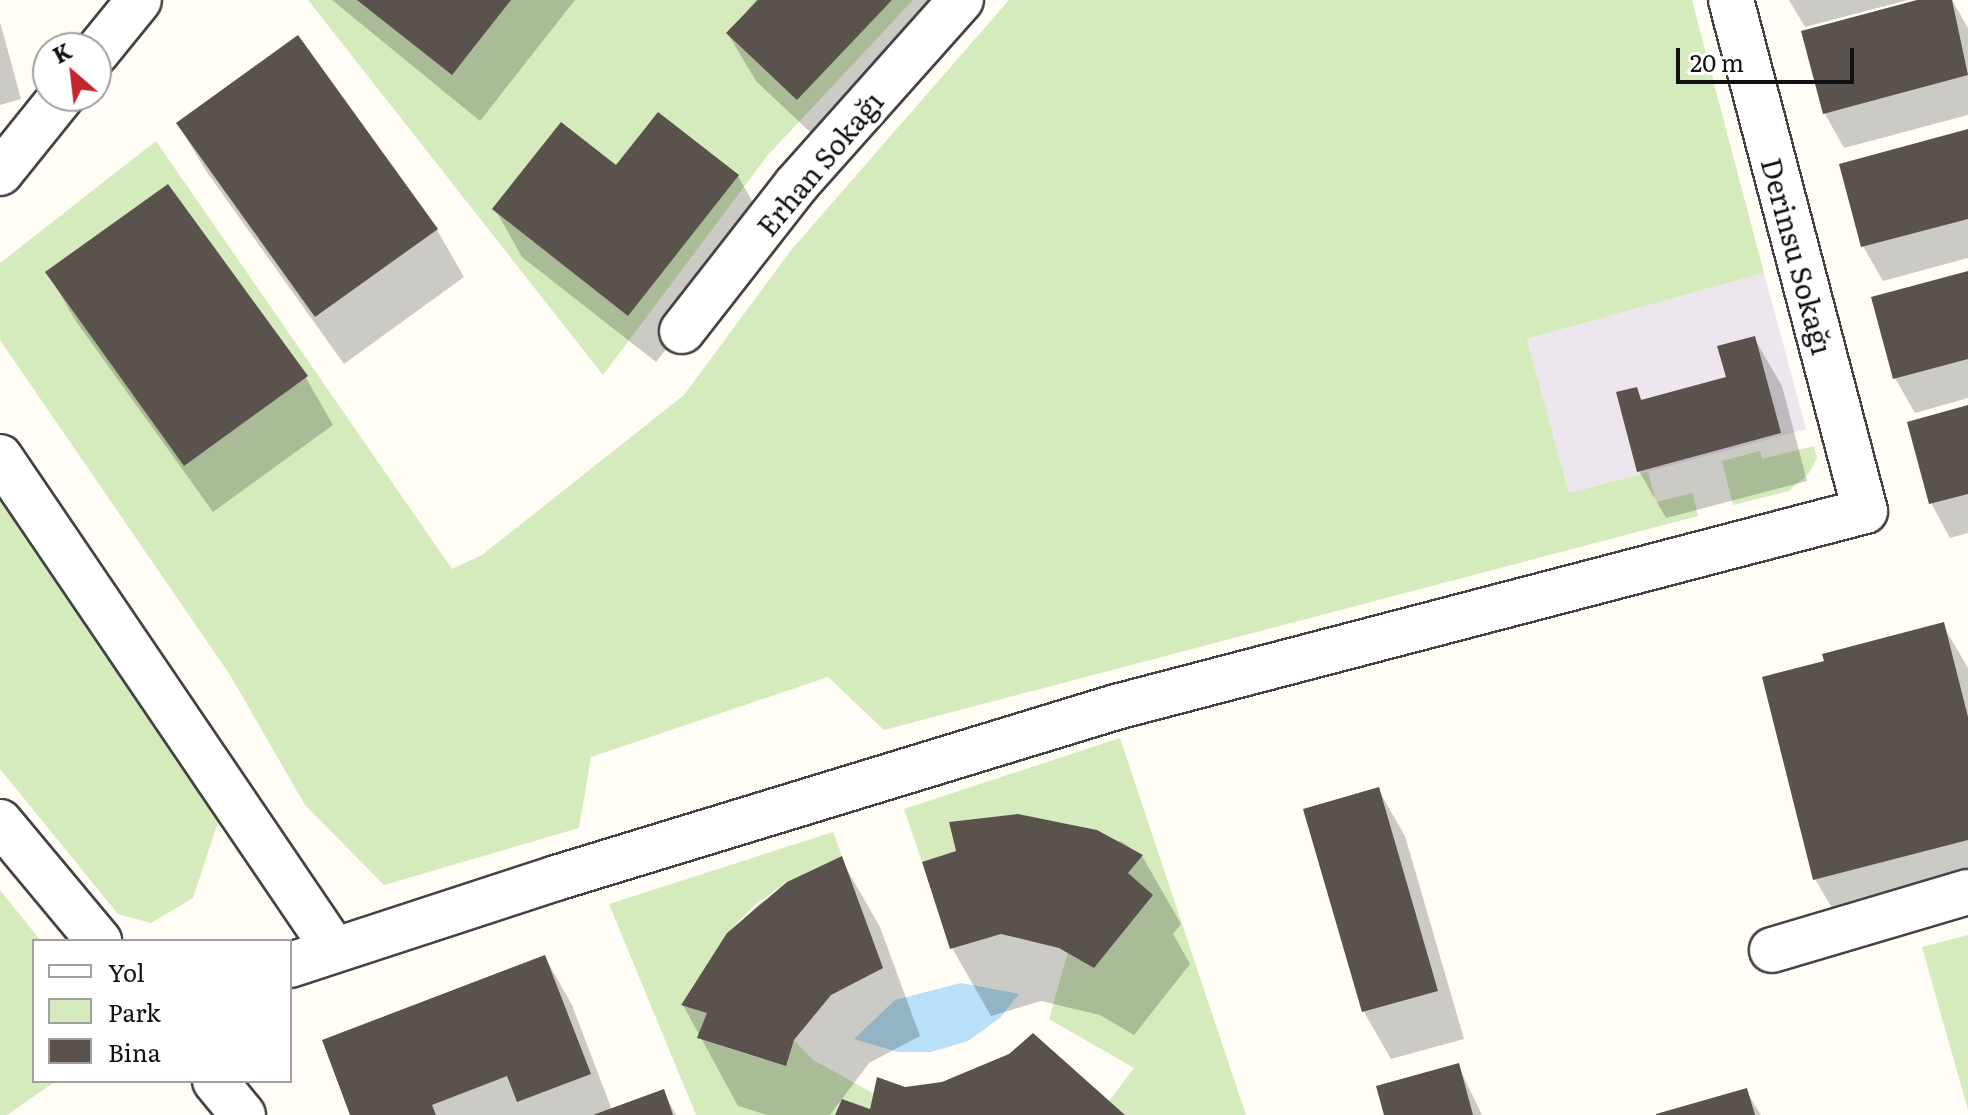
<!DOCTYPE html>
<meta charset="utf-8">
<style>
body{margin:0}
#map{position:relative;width:1968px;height:1115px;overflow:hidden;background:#fffdf5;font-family:Literata,serif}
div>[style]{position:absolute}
.industrial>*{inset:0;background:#eee6ef}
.green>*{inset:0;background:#d5ebbd}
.water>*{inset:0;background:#b9e0f7}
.shadow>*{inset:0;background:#0003}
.building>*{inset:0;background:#5a524d}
.roads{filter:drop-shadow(2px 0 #444) drop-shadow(-2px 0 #444) drop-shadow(0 2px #444) drop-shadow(0 -2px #444)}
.minor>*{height:44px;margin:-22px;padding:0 22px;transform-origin:22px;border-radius:22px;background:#fff}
span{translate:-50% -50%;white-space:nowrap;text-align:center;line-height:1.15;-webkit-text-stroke:8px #fff;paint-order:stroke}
.street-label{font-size:28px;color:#111}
.legend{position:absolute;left:32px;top:939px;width:260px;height:144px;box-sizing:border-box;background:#fff;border:2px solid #a0a0a0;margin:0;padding:10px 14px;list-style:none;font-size:24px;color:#111}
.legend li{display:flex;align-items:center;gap:16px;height:40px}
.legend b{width:40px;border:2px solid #a0a0a0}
.north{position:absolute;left:32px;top:32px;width:80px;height:80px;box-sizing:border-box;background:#fff;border:2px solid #a0a0a0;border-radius:50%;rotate:332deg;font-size:22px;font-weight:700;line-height:32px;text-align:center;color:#111}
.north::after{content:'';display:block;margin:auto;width:28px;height:36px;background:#c4262e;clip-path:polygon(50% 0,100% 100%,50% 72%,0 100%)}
.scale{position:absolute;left:1676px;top:48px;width:178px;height:36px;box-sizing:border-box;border:4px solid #111;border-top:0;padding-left:10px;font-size:24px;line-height:28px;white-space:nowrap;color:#111;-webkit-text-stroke:6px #fff;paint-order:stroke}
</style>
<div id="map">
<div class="industrial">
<i style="clip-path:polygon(1764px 273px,1806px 429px,1569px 493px,1527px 339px)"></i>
</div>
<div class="green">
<i style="clip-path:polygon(308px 0,913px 0,767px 156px,603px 375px)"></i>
<i style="clip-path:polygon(1009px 0,1692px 0,1764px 273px,1527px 339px,1569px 493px,1648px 472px,1656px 502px,1693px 493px,1698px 516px,884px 730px,828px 677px,591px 757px,579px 828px,384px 885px,305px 805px,230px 675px,0 340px,0 263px,156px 141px,452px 569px,482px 555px,684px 395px,792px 249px)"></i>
<i style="clip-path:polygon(1814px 446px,1817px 458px,1809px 473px,1789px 491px,1733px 505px,1722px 461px,1760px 451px,1762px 459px)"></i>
<i style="clip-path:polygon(0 500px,221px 813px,193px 898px,151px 923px,118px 914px,0 769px)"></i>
<i style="clip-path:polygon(1120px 738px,1246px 1115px,1125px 1115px,1109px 1101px,1134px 1068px,1049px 1019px,1068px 952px,1094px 968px,1152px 895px,1128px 873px,1143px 855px,1097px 830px,1018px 814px,949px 822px,956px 851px,922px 862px,904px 809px)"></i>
<i style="clip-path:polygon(833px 832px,842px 856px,787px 882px,756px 904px,727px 933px,681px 1004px,707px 1013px,698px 1039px,785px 1066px,794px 1040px,813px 1060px,873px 1093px,870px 1109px,842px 1099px,835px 1115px,696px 1115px,609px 904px)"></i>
<i style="clip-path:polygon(0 890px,41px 941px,34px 941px,34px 1081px,56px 1081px,7px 1115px,0 1115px)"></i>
<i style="clip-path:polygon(1968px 935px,1968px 1110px,1922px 947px)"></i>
</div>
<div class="water">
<i style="clip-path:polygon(961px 983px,1019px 994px,1000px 1018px,968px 1041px,931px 1052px,898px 1052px,854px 1039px,895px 1000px)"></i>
</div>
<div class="shadow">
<i style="clip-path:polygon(332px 0,575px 0,480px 121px)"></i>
<i style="clip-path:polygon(756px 0,941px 0,826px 147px,756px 81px,728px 34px)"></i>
<i style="clip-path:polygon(1789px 0,1908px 0,1805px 27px)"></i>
<i style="clip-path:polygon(1924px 0,1952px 0,1968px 28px,1968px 115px,1844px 148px,1825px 114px,1803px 33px)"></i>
<i style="clip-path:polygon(0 22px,21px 99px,0 105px)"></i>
<i style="clip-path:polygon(178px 124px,437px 230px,464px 277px,344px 364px,206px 171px)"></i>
<i style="clip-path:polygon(1968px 131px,1968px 258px,1883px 281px,1863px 246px)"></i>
<i style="clip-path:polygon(616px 168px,738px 176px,765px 224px,656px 362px,522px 257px,495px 209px)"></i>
<i style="clip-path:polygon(167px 186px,306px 378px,333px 425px,213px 512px,75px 320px,48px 273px)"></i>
<i style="clip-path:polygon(1968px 273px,1968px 398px,1915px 413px,1895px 378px)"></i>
<i style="clip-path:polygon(1754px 338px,1782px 386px,1807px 481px,1666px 518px,1639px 471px,1636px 389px,1643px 402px,1728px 379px)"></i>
<i style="clip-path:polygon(1968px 407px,1968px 533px,1950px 538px,1931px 503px)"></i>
<i style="clip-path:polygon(1943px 625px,1968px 668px,1968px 894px,1843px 927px,1815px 879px,1827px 662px)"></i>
<i style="clip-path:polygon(1378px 789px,1405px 836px,1464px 1039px,1391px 1059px,1364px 1012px,1306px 810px)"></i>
<i style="clip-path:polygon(1018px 816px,1122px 842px,1142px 856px,1181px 924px,1173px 934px,1190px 964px,1134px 1035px,1100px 1015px,1041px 1001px,991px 1016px,952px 948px,959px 853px)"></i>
<i style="clip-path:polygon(841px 859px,880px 927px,920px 1036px,869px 1063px,830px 1115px,767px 1115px,738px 1106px,683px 1005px,728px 934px,758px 905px,788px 884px)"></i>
<i style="clip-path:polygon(545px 957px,572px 1005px,612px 1110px,663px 1091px,676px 1115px,352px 1115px)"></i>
<i style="clip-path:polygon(1458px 1065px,1482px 1115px,1386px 1115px)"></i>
<i style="clip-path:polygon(1746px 1091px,1761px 1115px,1660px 1115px)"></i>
</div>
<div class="building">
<i style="clip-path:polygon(357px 0,511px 0,452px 75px)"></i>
<i style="clip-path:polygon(758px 0,892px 0,797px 100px,726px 33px)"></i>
<i style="clip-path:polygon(1917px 0,1952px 0,1968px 75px,1823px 114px,1801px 31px)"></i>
<i style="clip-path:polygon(298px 35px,438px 229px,315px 317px,176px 123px)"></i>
<i style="clip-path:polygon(658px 112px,739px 175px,628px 316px,492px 209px,561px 122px,616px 165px)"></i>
<i style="clip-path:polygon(1968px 129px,1968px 219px,1861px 247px,1839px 164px)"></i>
<i style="clip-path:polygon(168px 184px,308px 376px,184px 466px,45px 272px)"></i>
<i style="clip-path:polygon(1968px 271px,1968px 359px,1893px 379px,1871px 297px)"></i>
<i style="clip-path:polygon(1755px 336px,1781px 433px,1637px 472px,1616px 392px,1637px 387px,1641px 400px,1726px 377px,1717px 346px)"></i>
<i style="clip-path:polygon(1968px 405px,1968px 494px,1929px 504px,1907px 422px)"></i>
<i style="clip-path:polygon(1944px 622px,1968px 717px,1968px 840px,1813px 880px,1762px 677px,1824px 661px,1822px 654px)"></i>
<i style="clip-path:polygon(1379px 787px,1438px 991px,1362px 1012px,1303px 809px)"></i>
<i style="clip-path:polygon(1018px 814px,1097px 830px,1143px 855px,1128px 873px,1153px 895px,1094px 968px,1059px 948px,1001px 934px,950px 949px,922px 862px,956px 851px,949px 822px)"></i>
<i style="clip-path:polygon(842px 856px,883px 968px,831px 995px,794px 1040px,786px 1066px,697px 1038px,707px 1013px,681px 1005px,727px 933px,787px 882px)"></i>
<i style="clip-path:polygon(545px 955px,591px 1074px,517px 1102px,507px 1076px,432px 1105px,436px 1115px,350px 1115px,322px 1040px)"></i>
<i style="clip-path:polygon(1033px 1033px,1125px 1115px,835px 1115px,842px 1099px,870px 1109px,877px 1077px,905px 1087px,942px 1082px,1009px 1054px)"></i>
<i style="clip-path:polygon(1459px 1063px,1473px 1115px,1384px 1115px,1376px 1086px)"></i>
<i style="clip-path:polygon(1747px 1088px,1755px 1115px,1656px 1115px,1656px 1114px)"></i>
<i style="clip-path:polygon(664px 1089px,673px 1115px,593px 1115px)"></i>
</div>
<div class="roads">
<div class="minor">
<i style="left:96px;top:53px;width:68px;rotate:-50.9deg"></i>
<i style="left:0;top:173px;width:99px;rotate:-51.2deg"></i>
<i style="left:682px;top:331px;width:185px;rotate:-52deg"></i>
<i style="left:796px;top:185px;width:248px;rotate:-48.3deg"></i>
<i style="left:0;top:457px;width:593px;rotate:55.85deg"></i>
<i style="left:0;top:822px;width:155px;rotate:50.2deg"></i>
<i style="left:1772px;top:950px;width:204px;rotate:-16.5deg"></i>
<i style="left:290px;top:965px;width:280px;rotate:-18.1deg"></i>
<i style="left:556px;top:878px;width:586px;rotate:-16.98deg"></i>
<i style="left:1116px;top:707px;width:774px;rotate:-14.66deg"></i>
<i style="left:1865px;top:511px;width:528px;rotate:-104.69deg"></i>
<i style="left:215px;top:1081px;width:44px;rotate:50.5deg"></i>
</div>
</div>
<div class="street-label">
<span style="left:819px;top:163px;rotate:-50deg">Erhan Sokağı</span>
<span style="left:1798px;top:256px;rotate:75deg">Derinsu Sokağı</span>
</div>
<ul class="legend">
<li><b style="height:10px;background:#fff"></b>Yol</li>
<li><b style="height:22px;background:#d5ebbd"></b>Park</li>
<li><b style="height:22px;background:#5a524d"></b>Bina</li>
</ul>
<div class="north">K</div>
<div class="scale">20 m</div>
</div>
